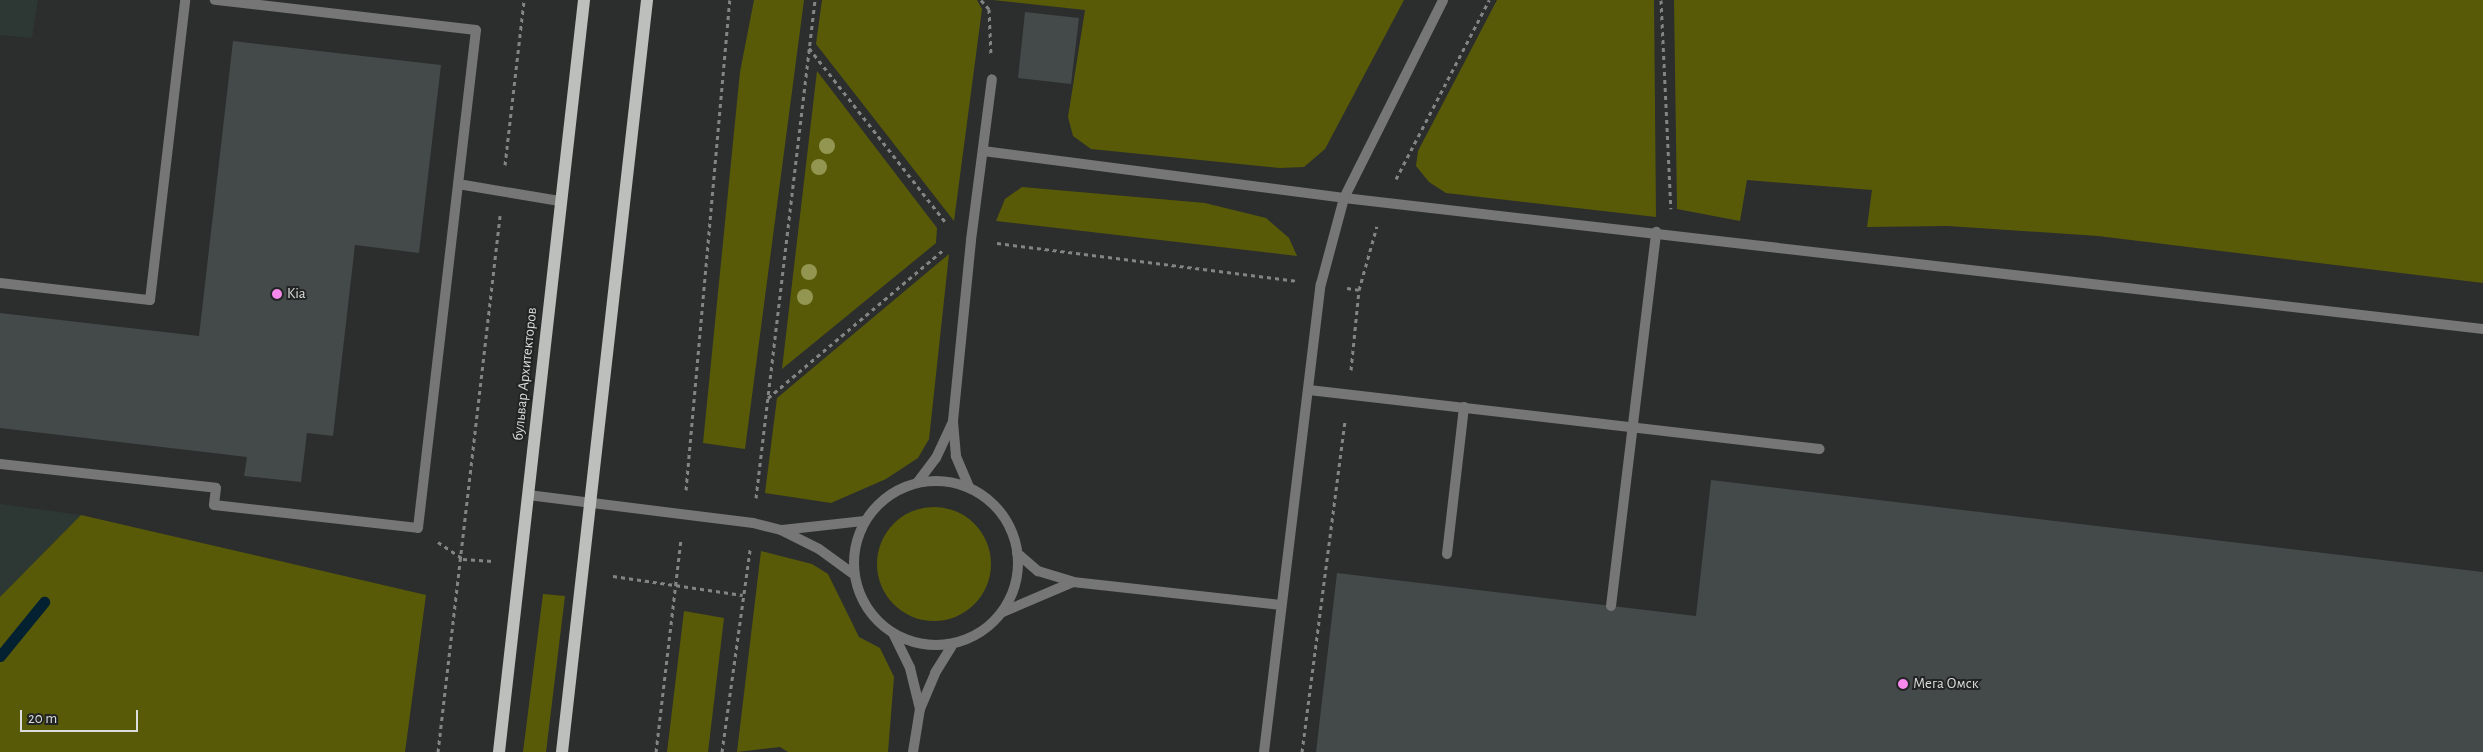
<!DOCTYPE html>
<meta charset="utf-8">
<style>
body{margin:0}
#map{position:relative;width:2483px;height:752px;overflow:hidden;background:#2b2e2d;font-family:"Alegreya Sans",sans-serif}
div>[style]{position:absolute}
.built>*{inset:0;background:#2d3834}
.green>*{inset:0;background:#595a08}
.round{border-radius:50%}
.stream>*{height:11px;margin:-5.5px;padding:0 5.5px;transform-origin:5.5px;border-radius:5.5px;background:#032131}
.building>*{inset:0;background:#444949}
.path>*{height:3px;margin-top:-1.5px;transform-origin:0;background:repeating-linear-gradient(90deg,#828584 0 4px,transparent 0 8px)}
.lane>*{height:10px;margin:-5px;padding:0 5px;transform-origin:5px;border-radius:5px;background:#757675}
.lane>.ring{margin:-5px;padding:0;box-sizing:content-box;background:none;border:10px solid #757675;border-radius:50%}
.primary>*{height:12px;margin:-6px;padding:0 6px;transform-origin:6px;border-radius:6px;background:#bcbfbc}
.trees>*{width:16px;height:16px;margin:-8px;border-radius:50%;background:#929651}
.dots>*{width:14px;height:14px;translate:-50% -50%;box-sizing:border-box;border:2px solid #212423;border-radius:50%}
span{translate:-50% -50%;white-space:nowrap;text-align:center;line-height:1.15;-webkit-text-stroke:4px #212423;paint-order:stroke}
.poi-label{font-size:15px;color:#dbdddc}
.left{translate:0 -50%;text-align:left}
.street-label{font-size:15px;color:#dbdddc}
.scale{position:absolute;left:20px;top:710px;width:118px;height:22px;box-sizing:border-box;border:2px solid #dbdddc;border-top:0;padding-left:6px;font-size:15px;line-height:18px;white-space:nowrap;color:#dbdddc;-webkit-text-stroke:4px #212423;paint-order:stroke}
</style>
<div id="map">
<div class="built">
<i style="clip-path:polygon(0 0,38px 0,32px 38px,0 35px)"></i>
<i style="clip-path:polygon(0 504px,81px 515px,0 597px)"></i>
</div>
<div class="green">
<i style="clip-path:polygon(754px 0,804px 0,745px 449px,703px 443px,740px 72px)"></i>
<i style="clip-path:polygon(822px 0,977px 0,982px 9px,954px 221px,816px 44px)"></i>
<i style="clip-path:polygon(993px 0,1404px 0,1325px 149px,1304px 167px,1280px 168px,1091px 149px,1073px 136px,1068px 117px,1085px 10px)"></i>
<i style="clip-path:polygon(1497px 0,1654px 0,1656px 217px,1446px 193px,1429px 182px,1416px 166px,1418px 151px)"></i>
<i style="clip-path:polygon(1674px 0,2483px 0,2483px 283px,2098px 236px,1948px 226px,1867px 227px,1872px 190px,1747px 180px,1740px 221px,1677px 209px)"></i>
<i style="clip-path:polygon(817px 71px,937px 228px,936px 243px,782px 369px)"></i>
<i style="clip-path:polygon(1022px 187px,1205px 203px,1266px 218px,1289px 238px,1297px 256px,996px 221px,1005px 199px)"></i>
<i style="clip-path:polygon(949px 254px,929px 439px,918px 458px,886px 479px,831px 503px,765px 493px,777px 398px)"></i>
<i class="round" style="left:877px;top:507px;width:114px;height:114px"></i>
<i style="clip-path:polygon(81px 515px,426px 595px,405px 752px,0 752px,0 597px)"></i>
<i style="clip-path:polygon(761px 551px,812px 564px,828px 574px,859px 637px,880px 648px,894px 677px,888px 752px,788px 752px,780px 747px,737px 752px)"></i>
<i style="clip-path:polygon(543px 594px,565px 596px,546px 752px,523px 752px)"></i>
<i style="clip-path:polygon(684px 611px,724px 618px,708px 752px,667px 752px)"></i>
</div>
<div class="stream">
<i style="left:0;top:656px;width:70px;rotate:-50.8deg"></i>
</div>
<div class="building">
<i style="clip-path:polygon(1025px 12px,1079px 18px,1071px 84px,1018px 78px)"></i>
<i style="clip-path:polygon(233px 41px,441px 65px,419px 253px,355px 245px,333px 436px,307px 433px,301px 482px,244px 476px,247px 457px,0 428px,0 313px,199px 336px)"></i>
<i style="clip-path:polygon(1711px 480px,2483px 572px,2483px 752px,1316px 752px,1337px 573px,1696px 616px)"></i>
</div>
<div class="path">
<i style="left:981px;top:0;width:12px;rotate:48deg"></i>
<i style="left:989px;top:9px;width:45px;rotate:87.5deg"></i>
<i style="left:1661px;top:0;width:209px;rotate:87.3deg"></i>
<i style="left:809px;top:48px;width:222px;rotate:51.9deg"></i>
<i style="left:505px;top:165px;width:166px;rotate:-83.4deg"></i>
<i style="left:1396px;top:179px;width:202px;rotate:-62.5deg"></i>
<i style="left:997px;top:243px;width:301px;rotate:7.2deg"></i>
<i style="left:1347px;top:288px;width:12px;rotate:9deg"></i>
<i style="left:1351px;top:370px;width:80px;rotate:-84.3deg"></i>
<i style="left:1359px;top:290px;width:66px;rotate:-74.3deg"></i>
<i style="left:768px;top:398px;width:229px;rotate:-40.2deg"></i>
<i style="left:686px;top:490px;width:492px;rotate:-84.9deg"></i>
<i style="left:756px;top:498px;width:501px;rotate:-83.24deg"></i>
<i style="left:438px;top:542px;width:30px;rotate:34deg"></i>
<i style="left:463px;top:559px;width:30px;rotate:4deg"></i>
<i style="left:613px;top:576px;width:131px;rotate:8.3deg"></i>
<i style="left:438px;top:752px;width:540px;rotate:-83.4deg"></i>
<i style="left:656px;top:752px;width:215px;rotate:-83.3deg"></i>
<i style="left:722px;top:752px;width:205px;rotate:-82.1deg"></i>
<i style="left:1302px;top:752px;width:335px;rotate:-82.6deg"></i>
</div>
<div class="lane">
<i style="left:983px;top:151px;width:364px;rotate:7.4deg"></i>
<i style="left:1344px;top:198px;width:1147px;rotate:6.56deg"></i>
<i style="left:458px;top:184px;width:103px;rotate:9.5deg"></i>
<i style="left:0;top:283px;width:151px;rotate:6.5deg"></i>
<i style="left:150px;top:300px;width:302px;rotate:-83.3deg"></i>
<i style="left:1309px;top:390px;width:514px;rotate:6.59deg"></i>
<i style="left:0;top:464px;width:217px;rotate:6.3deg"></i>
<i style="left:216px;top:488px;width:17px;rotate:97deg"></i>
<i style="left:214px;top:505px;width:205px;rotate:6.4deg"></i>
<i style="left:418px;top:528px;width:501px;rotate:-83.36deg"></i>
<i style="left:476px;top:30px;width:263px;rotate:-173.4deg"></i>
<i class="ring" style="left:854px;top:481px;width:154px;height:154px"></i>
<i style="left:917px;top:483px;width:31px;rotate:-53deg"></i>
<i style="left:936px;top:458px;width:40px;rotate:-65deg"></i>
<i style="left:969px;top:487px;width:34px;rotate:-113deg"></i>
<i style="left:956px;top:456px;width:35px;rotate:-95deg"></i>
<i style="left:953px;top:421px;width:182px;rotate:-84.3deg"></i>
<i style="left:971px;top:240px;width:162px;rotate:-82.6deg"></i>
<i style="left:528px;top:495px;width:227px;rotate:7.1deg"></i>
<i style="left:753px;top:523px;width:29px;rotate:14deg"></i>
<i style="left:781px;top:530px;width:42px;rotate:26.6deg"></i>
<i style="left:819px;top:549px;width:41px;rotate:36deg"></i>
<i style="left:782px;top:530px;width:81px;rotate:-6.3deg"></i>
<i style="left:1017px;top:553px;width:28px;rotate:41deg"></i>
<i style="left:1038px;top:571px;width:37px;rotate:17deg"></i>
<i style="left:1073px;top:582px;width:209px;rotate:6.3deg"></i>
<i style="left:1447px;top:554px;width:148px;rotate:-83.4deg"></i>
<i style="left:1611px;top:606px;width:377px;rotate:-83.1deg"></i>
<i style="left:1003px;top:612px;width:76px;rotate:-23.2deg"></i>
<i style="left:894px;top:635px;width:37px;rotate:64deg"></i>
<i style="left:910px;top:668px;width:42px;rotate:76.3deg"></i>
<i style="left:913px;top:752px;width:44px;rotate:-80.8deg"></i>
<i style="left:920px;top:709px;width:39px;rotate:-67deg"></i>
<i style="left:935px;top:673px;width:31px;rotate:-58deg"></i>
<i style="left:1264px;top:752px;width:471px;rotate:-83.1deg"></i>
<i style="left:1321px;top:284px;width:89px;rotate:-75deg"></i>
<i style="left:1344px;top:198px;width:221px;rotate:-63.4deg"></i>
</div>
<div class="primary">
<i style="left:499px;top:752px;width:757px;rotate:-83.55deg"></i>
<i style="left:562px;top:752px;width:757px;rotate:-83.55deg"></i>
</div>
<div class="trees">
<i style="left:827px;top:146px"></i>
<i style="left:819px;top:167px"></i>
<i style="left:809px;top:272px"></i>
<i style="left:805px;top:297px"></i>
</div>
<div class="dots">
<i style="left:277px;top:294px;background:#f788ec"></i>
<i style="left:1903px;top:684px;background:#f788ec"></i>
</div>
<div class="poi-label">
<span class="left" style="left:287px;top:294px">Kia</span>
<span class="left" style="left:1913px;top:684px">Мега Омск</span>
</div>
<div class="street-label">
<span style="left:525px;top:374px;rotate:-84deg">бульвар Архитекторов</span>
</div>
<div class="scale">20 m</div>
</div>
